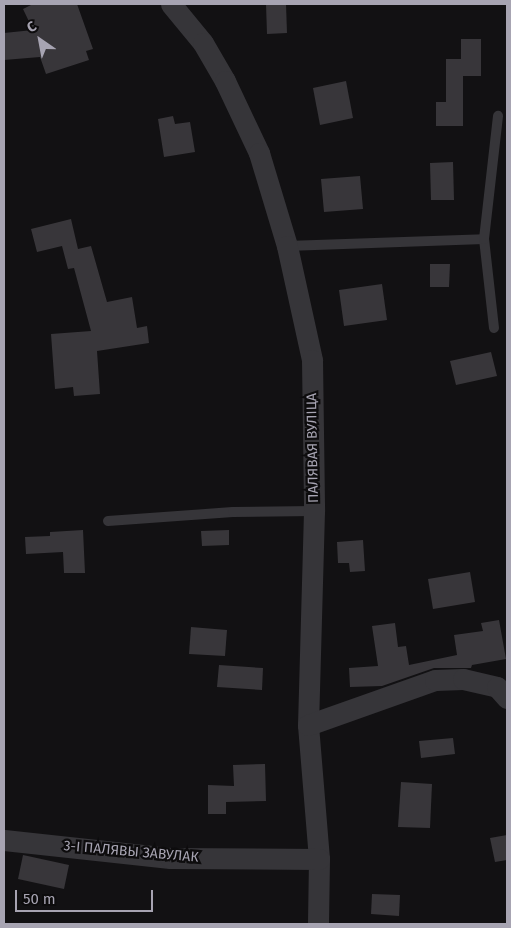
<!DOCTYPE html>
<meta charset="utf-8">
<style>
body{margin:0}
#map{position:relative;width:511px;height:928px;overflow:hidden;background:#121113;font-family:"Fira Sans",sans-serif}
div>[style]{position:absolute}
.building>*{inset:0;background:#38363a}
.service>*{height:10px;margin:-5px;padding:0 5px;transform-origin:5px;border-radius:5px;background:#363539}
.minor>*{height:21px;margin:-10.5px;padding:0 10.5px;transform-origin:10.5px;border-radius:10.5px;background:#363539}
span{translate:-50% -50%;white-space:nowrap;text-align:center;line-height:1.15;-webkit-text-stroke:4.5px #0d0c0d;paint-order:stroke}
.street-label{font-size:14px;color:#a7a4b2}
.frame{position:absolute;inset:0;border:5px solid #a7a4b2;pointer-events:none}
.north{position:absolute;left:15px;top:15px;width:50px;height:50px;-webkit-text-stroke:4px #0d0c0d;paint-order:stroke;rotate:327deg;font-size:14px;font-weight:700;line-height:20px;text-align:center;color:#a7a4b2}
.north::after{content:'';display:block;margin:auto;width:18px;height:22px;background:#a7a4b2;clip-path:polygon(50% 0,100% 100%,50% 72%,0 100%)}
.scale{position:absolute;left:15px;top:890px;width:138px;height:22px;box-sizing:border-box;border:2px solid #a7a4b2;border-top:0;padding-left:6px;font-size:15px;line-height:18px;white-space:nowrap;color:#a7a4b2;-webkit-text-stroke:4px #0d0c0d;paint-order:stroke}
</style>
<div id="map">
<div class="building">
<i style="clip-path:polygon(33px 4px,77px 4px,93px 49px,86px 51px,89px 60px,46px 74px,40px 57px,4px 60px,4px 33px,33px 30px,23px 9px)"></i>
<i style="clip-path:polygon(266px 4px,286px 4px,287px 33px,267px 34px)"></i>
<i style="clip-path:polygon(461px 39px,481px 39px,481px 76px,463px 76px,463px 126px,436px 126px,436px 102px,446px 102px,446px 59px,461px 59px)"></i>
<i style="clip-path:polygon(346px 81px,353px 118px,320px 125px,313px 88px)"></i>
<i style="clip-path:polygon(173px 116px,175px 124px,190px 122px,195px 152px,164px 157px,158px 119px)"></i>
<i style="clip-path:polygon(453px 162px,454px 200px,431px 200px,430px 163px)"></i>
<i style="clip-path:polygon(360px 176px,363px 209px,324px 212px,321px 179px)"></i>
<i style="clip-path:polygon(71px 219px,78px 249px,91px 246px,107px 302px,132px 297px,137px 328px,147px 326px,149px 343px,97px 351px,100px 394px,74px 396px,73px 387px,55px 389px,51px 334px,91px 331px,74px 268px,68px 269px,62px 246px,37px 252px,31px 229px)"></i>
<i style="clip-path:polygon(430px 264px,450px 264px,449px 287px,430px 287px)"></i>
<i style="clip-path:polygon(382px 284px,387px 320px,344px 326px,339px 290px)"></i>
<i style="clip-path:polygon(491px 352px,497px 376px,456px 385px,450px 361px)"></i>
<i style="clip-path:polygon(83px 530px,85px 573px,64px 573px,63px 552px,26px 554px,25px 537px,50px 536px,50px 532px)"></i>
<i style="clip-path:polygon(229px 530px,229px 545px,202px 546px,201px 531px)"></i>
<i style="clip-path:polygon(363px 540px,365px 571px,350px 572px,349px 563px,338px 563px,337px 542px)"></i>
<i style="clip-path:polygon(470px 572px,475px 602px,433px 609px,428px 579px)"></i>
<i style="clip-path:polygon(499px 620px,506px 659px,472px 665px,471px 668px,434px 668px,382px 686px,350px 687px,349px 668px,378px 666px,372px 626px,395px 623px,398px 647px,406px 646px,409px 665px,457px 655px,454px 635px,483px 631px,481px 623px)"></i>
<i style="clip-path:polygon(191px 627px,227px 630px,225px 656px,189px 654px)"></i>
<i style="clip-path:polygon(219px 665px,263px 668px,262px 690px,217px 687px)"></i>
<i style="clip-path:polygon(453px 738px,455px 754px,421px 758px,419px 741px)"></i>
<i style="clip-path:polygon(265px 764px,266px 801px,226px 802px,226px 814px,208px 814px,208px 785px,234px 786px,233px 765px)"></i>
<i style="clip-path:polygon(401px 782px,432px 784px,430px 828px,398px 827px)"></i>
<i style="clip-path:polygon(507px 835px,507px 860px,495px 862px,490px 838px)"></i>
<i style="clip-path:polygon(23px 855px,69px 865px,64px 889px,18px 879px)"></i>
<i style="clip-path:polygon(372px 894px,400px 895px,399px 916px,371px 914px)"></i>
</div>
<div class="service">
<i style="left:287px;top:246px;width:197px;rotate:-2deg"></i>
<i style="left:494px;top:328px;width:90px;rotate:-96.4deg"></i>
<i style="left:484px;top:239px;width:124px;rotate:-83.5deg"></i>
<i style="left:108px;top:521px;width:125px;rotate:-4.1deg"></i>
<i style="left:233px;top:512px;width:81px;rotate:-0.7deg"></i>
</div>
<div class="minor">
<i style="left:171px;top:4px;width:50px;rotate:50.6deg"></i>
<i style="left:203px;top:43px;width:44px;rotate:59.9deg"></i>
<i style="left:225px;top:81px;width:80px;rotate:64.7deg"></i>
<i style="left:259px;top:153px;width:97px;rotate:73.2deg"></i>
<i style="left:287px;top:246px;width:117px;rotate:77.6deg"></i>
<i style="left:312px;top:360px;width:151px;rotate:89.2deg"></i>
<i style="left:314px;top:511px;width:214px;rotate:91.6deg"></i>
<i style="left:308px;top:725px;width:134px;rotate:85.3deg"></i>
<i style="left:319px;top:859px;width:65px;rotate:90.9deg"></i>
<i style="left:308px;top:725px;width:135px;rotate:-19.5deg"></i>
<i style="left:435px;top:680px;width:28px;rotate:-2deg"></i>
<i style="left:463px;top:679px;width:35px;rotate:13deg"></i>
<i style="left:497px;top:687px;width:15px;rotate:48deg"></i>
<i style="left:4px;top:840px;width:167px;rotate:6.2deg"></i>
<i style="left:170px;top:858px;width:149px;rotate:0.4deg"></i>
</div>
<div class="street-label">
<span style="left:313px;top:448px;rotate:-91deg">ПАЛЯВАЯ ВУЛІЦА</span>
<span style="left:131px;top:852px;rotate:5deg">3-І ПАЛЯВЫ ЗАВУЛАК</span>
</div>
<div class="frame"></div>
<div class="north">С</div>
<div class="scale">50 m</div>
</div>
